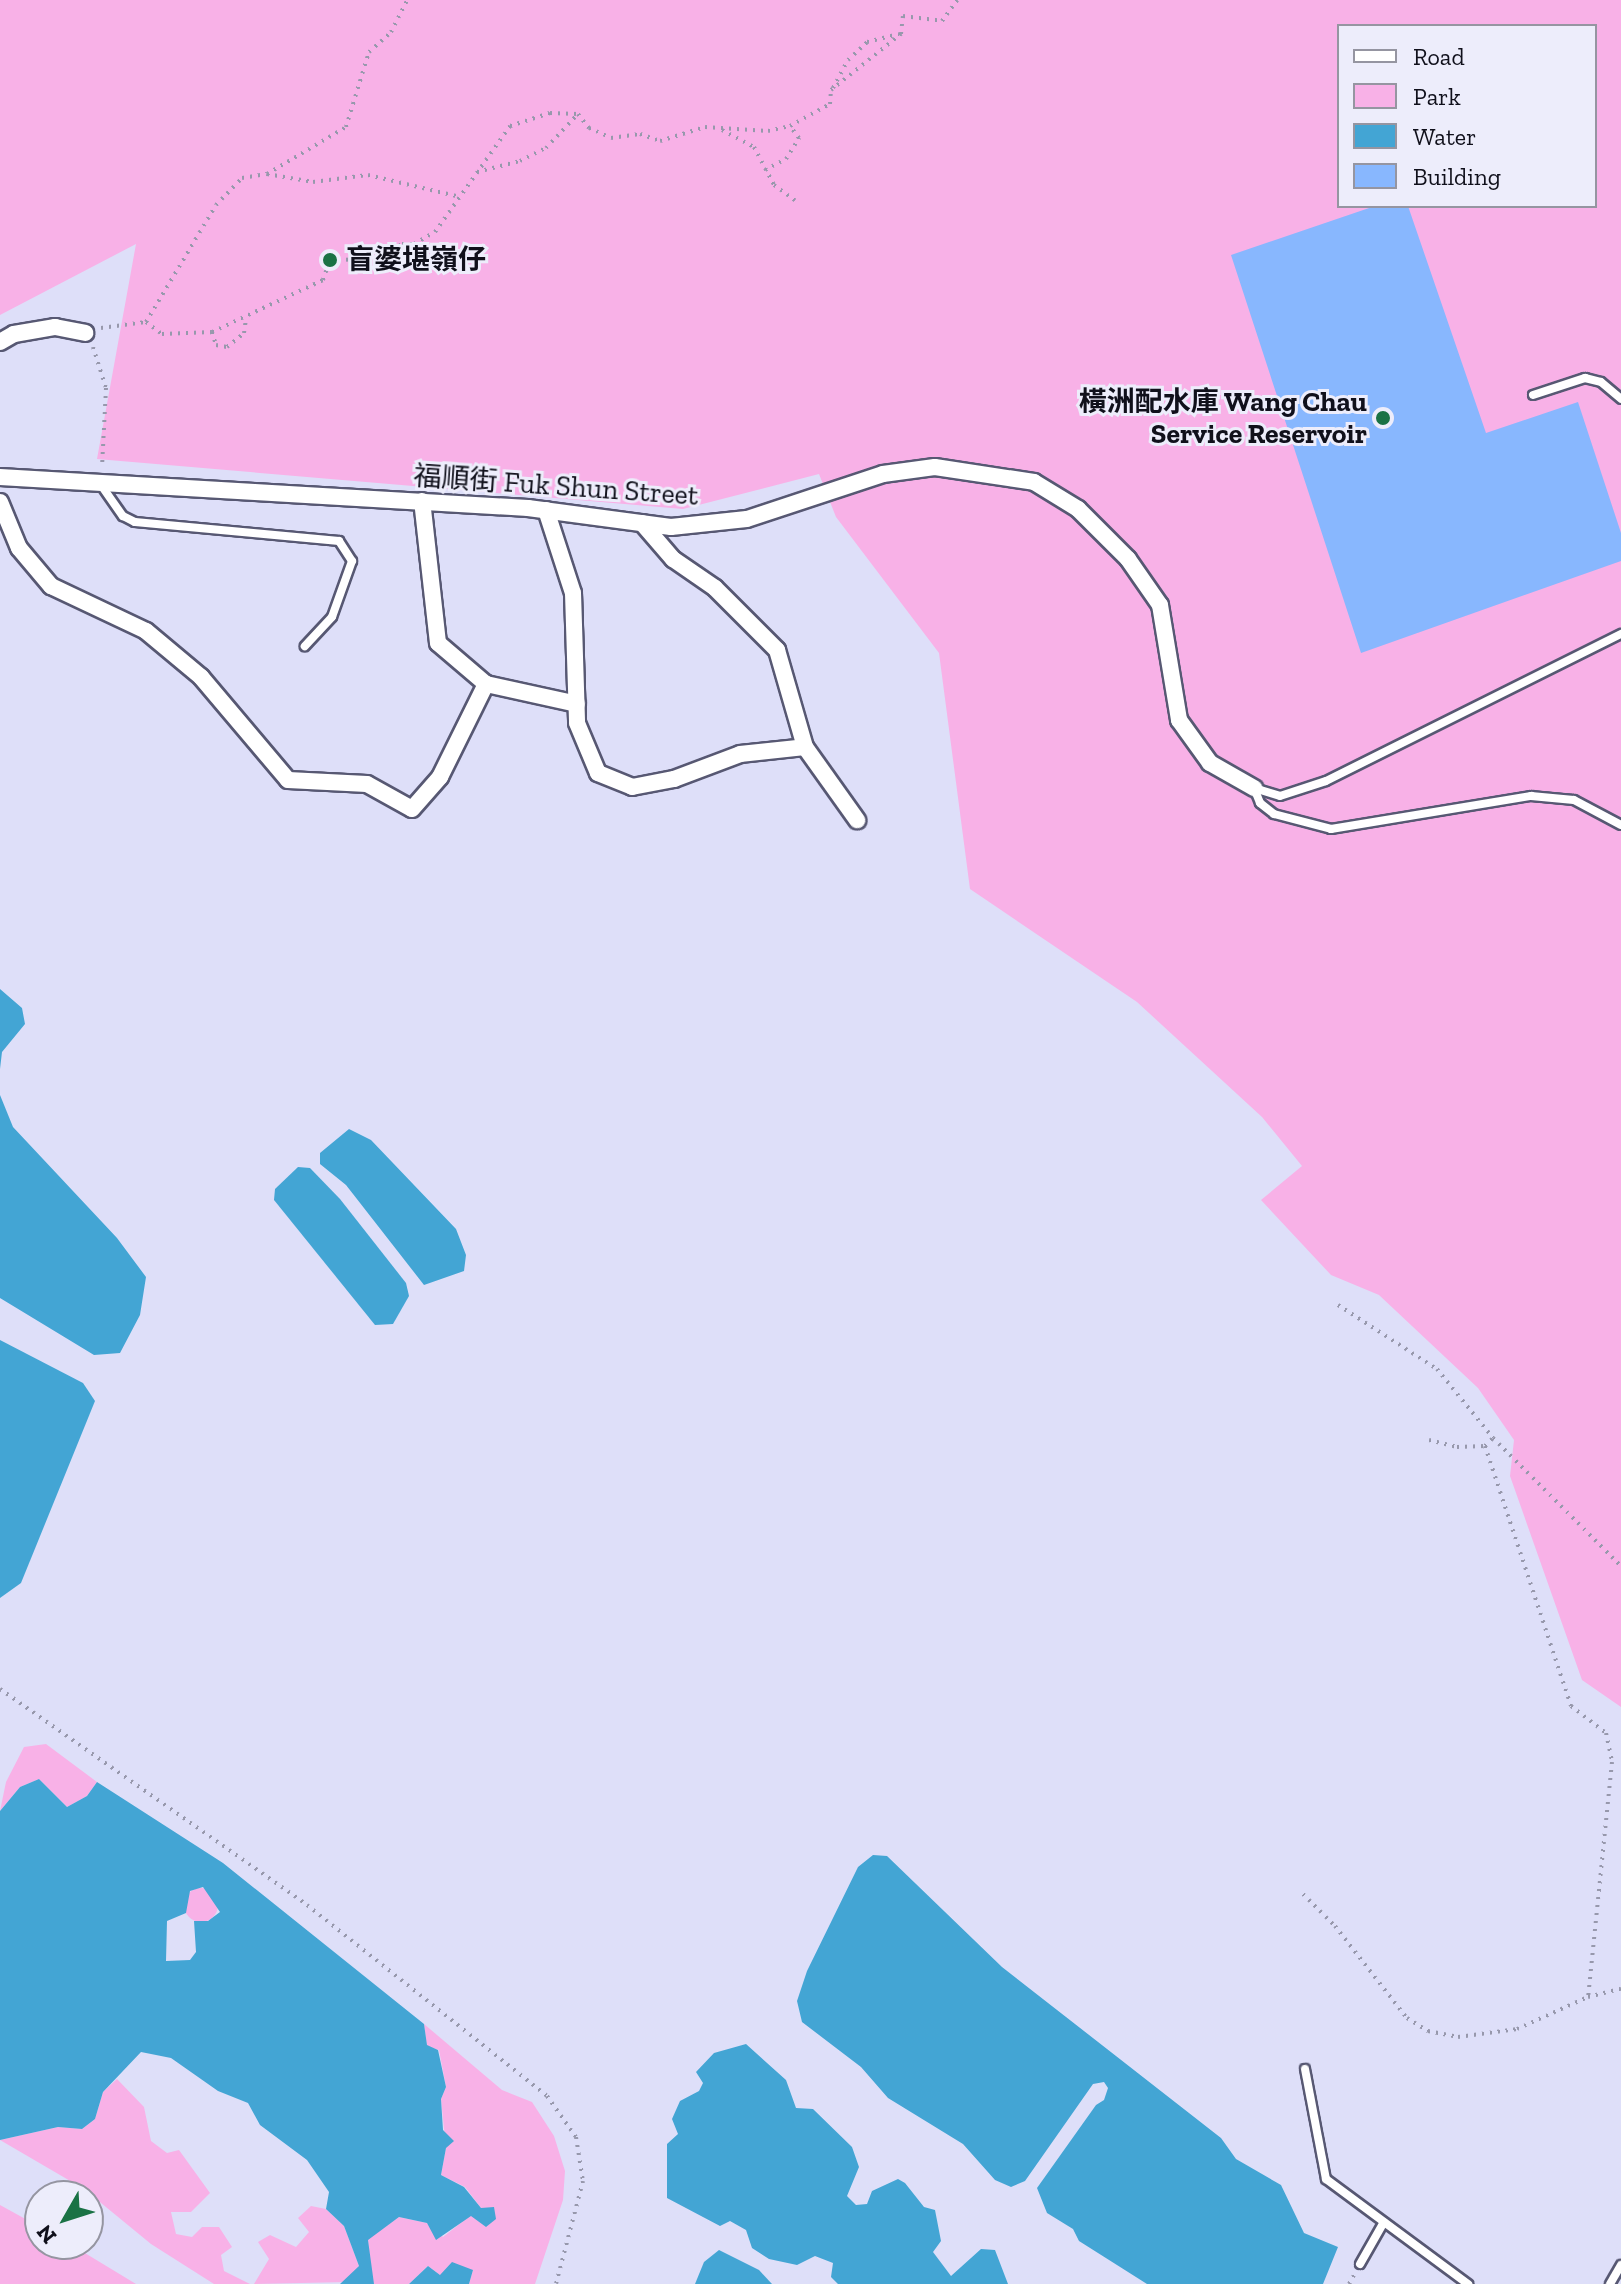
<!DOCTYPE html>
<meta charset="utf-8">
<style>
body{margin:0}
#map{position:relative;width:1621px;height:2284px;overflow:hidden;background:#dedff9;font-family:"Zilla Slab","Noto Sans TC",serif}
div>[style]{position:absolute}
.green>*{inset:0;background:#f8b1e7}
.round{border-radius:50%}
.water>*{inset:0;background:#43a5d4}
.building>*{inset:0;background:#88b7fe}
.path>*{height:4px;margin-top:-2px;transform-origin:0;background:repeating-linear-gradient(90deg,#9798ac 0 2px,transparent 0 8px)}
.roads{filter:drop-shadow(2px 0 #575873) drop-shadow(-2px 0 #575873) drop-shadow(0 2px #575873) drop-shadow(0 -2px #575873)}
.lane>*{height:8px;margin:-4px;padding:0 4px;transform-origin:4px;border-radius:4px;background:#fff}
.street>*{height:16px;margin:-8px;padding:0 8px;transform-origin:8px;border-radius:8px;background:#fff}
.dots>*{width:22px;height:22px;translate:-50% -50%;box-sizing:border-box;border:4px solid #ededfb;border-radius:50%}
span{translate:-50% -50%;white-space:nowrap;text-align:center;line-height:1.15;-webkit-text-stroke:6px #ededfb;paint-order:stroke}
.poi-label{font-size:28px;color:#10101b;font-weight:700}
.left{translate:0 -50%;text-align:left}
.right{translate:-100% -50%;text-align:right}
.street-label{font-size:28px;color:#10101b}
.legend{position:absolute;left:1337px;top:24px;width:260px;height:184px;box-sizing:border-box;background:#ededfb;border:2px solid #9595a1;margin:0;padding:10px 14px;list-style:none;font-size:24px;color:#10101b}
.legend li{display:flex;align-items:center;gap:16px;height:40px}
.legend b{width:40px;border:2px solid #9595a1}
.north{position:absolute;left:24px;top:2180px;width:80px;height:80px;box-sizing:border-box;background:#ededfb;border:2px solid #9595a1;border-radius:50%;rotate:231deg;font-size:22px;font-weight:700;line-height:32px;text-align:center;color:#10101b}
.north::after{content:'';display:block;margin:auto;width:28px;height:36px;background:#1a7245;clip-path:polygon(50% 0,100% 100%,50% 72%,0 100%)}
</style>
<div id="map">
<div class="green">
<i style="clip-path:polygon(evenodd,0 0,1621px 0,1621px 1707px,1582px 1680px,1510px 1476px,1514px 1440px,1478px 1388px,1379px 1295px,1331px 1275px,1261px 1200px,1302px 1166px,1262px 1117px,1137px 1002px,970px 889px,939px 653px,836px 517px,819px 474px,683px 509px,97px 459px,136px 244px,0 315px,0 0,1339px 26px,1595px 26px,1595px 206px,1339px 206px,1339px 26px)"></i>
<i style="clip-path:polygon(46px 1744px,97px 1782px,87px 1796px,67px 1807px,39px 1779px,20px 1787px,0 1811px,6px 1782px,24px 1747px)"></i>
<i class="round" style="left:184px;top:1888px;width:34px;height:34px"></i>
<i style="clip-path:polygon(424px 2024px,502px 2090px,532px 2102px,554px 2136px,565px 2171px,563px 2200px,535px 2284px,469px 2284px,473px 2270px,440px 2275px,428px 2266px,409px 2284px,374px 2284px,370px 2275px,368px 2239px,399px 2217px,427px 2223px,443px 2237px,471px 2215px,486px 2227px,481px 2208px,465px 2187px,441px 2175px,446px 2148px,441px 2099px,446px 2087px,439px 2050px,427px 2046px)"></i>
<i style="clip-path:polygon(117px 2079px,144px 2107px,151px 2141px,167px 2153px,179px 2150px,210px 2193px,191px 2212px,171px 2212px,176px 2234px,192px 2237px,202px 2227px,219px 2227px,232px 2247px,221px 2255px,224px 2271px,250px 2284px,214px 2284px,151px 2244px,84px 2189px,0 2140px,58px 2127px,82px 2129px,95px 2119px,103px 2092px)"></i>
<i style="clip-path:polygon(0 2205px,40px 2227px,40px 2244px,70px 2244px,136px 2284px,0 2284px)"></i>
<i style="clip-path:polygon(311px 2206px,326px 2209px,344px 2226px,359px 2266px,348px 2282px,254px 2284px,269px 2259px,258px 2242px,270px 2235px,296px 2247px,309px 2232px,298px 2218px)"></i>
</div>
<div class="water">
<i style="clip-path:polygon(0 989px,22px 1008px,25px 1024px,2px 1052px,0 1069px)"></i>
<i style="clip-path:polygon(0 1095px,13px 1127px,117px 1238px,146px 1277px,140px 1315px,120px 1353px,94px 1355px,0 1298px)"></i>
<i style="clip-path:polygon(349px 1129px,371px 1140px,456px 1229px,466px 1255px,464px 1271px,424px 1285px,346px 1185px,320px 1164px,320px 1153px)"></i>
<i style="clip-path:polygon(298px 1167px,310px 1168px,340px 1199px,406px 1283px,409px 1296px,393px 1324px,375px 1325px,274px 1200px,275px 1189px)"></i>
<i style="clip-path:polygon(0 1340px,83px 1383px,95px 1401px,21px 1583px,0 1598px)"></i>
<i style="clip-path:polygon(evenodd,39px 1779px,67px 1807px,87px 1796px,97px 1782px,223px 1863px,424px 2024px,427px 2045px,438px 2050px,446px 2087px,441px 2099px,443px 2130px,454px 2141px,446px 2148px,441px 2175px,464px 2187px,481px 2208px,494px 2207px,496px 2219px,486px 2227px,471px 2216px,436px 2240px,427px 2223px,399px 2217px,368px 2240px,374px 2284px,340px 2284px,359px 2266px,344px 2226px,326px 2209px,329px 2192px,307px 2160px,260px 2125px,248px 2103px,218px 2091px,171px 2058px,141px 2052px,103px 2092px,95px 2119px,82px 2129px,58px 2127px,0 2140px,0 1811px,20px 1787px,39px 1779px,203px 1887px,220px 1912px,208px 1921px,194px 1921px,196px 1952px,190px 1960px,166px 1961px,167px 1921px,186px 1913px,190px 1891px,203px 1887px)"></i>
<i style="clip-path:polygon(873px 1855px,887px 1856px,1002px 1967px,1221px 2138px,1236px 2159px,1281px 2185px,1304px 2233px,1338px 2247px,1323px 2284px,1147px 2284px,1079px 2241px,1073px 2229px,1047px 2213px,1037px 2188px,1096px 2105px,1104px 2100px,1108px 2088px,1104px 2082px,1093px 2084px,1025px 2181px,1011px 2187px,995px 2180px,963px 2144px,888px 2098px,861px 2067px,802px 2022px,797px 2001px,807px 1971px,858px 1867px)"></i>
<i style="clip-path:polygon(746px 2044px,786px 2080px,796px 2108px,813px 2109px,852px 2147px,859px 2167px,847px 2196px,856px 2205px,867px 2204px,872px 2191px,898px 2179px,905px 2183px,924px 2207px,935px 2210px,941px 2241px,933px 2252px,951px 2276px,981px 2249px,995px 2250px,1008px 2284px,838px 2284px,831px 2277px,833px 2263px,815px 2256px,797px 2265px,769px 2259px,752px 2248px,746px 2230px,730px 2221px,720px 2226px,667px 2198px,667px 2144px,678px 2134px,672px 2119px,680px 2101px,699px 2091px,703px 2083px,696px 2072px,714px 2053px)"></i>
<i style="clip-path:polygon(719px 2250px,759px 2270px,772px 2284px,695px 2284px,704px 2262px)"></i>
<i style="clip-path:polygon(452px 2262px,473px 2270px,469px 2284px,409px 2284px,428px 2266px,440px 2275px)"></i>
</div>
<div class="building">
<i style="clip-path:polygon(1375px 206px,1408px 206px,1486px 433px,1578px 402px,1621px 533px,1621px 561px,1361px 653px,1231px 255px)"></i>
</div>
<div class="path">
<i style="left:833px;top:88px;width:32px;rotate:-62deg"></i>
<i style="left:848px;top:60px;width:26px;rotate:-43deg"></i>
<i style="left:867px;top:42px;width:33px;rotate:-14deg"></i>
<i style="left:722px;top:130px;width:36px;rotate:28deg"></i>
<i style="left:754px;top:147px;width:43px;rotate:62.2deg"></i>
<i style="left:774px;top:185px;width:26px;rotate:36deg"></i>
<i style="left:765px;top:170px;width:24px;rotate:-28deg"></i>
<i style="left:786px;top:159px;width:25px;rotate:-58deg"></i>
<i style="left:799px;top:138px;width:15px;rotate:-127deg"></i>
<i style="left:477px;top:172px;width:44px;rotate:-14.3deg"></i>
<i style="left:520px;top:161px;width:29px;rotate:-27deg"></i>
<i style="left:546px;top:148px;width:45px;rotate:-46.8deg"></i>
<i style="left:267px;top:174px;width:92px;rotate:-30.7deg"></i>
<i style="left:346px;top:127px;width:78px;rotate:-73deg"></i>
<i style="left:369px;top:52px;width:30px;rotate:-42deg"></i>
<i style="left:391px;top:32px;width:36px;rotate:-63deg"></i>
<i style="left:146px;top:322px;width:136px;rotate:-59.1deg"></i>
<i style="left:216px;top:205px;width:37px;rotate:-46deg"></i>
<i style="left:242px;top:178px;width:25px;rotate:-9deg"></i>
<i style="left:267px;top:174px;width:47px;rotate:9.9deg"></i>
<i style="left:313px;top:182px;width:55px;rotate:-7.3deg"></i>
<i style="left:368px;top:175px;width:95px;rotate:13.4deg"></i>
<i style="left:101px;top:328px;width:45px;rotate:-7.6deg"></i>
<i style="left:146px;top:322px;width:20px;rotate:37deg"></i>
<i style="left:162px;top:334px;width:50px;rotate:-2.3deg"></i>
<i style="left:212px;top:332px;width:123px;rotate:-25.1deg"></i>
<i style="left:323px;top:280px;width:21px;rotate:-71deg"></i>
<i style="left:330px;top:260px;width:49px;rotate:-1.2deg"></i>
<i style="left:379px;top:259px;width:27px;rotate:-33deg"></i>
<i style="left:402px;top:244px;width:12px"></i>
<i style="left:414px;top:244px;width:24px;rotate:-30deg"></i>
<i style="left:435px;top:232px;width:130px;rotate:-54.7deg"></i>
<i style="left:510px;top:126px;width:42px;rotate:-18deg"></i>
<i style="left:550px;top:113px;width:28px;rotate:2deg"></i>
<i style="left:578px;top:114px;width:18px;rotate:52deg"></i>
<i style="left:589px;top:128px;width:24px;rotate:24deg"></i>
<i style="left:611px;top:138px;width:29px;rotate:-8deg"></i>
<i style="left:640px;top:134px;width:21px;rotate:19deg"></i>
<i style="left:660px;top:141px;width:47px;rotate:-17.3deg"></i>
<i style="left:705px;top:127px;width:63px;rotate:3.6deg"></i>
<i style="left:768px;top:131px;width:23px;rotate:-13deg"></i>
<i style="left:790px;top:126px;width:46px;rotate:-28.8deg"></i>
<i style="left:830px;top:104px;width:14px;rotate:-86deg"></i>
<i style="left:831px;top:90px;width:90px;rotate:-38.7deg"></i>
<i style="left:901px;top:34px;width:18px;rotate:-84deg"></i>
<i style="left:903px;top:16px;width:39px;rotate:7deg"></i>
<i style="left:942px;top:21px;width:26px;rotate:-54deg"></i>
<i style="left:212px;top:332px;width:14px;rotate:73deg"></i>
<i style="left:216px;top:345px;width:11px;rotate:10deg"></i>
<i style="left:227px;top:347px;width:22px;rotate:-39deg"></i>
<i style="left:244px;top:333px;width:15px;rotate:-82deg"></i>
<i style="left:93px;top:347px;width:43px;rotate:72.4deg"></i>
<i style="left:106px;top:388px;width:79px;rotate:92.9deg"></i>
<i style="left:1338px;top:1305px;width:118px;rotate:32.9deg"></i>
<i style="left:1437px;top:1369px;width:89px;rotate:50.9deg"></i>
<i style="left:1493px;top:1438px;width:181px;rotate:45deg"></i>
<i style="left:1429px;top:1440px;width:29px;rotate:14deg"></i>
<i style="left:1457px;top:1447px;width:28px;rotate:-2deg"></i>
<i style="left:1485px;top:1446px;width:11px;rotate:-45deg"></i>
<i style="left:1485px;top:1446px;width:274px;rotate:71.7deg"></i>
<i style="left:1571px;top:1706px;width:44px;rotate:37.6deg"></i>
<i style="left:1606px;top:1733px;width:30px;rotate:78deg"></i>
<i style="left:1612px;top:1762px;width:236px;rotate:95.8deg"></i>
<i style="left:0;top:1689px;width:375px;rotate:35.1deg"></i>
<i style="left:307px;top:1905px;width:307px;rotate:38.5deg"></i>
<i style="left:547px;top:2096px;width:50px;rotate:54.7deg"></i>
<i style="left:576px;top:2137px;width:45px;rotate:81deg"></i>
<i style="left:583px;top:2181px;width:106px;rotate:104.7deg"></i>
<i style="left:1303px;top:1894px;width:45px;rotate:45deg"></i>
<i style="left:1335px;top:1926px;width:117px;rotate:52deg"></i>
<i style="left:1407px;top:2018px;width:25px;rotate:32deg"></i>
<i style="left:1428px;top:2031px;width:31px;rotate:11deg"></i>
<i style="left:1458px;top:2037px;width:60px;rotate:-7.7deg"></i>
<i style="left:1517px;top:2029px;width:78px;rotate:-24.3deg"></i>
<i style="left:1588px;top:1997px;width:34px;rotate:-14deg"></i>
<i style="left:1349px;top:2284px;width:13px;rotate:-61deg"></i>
</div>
<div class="roads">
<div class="lane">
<i style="left:1533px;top:395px;width:55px;rotate:-18.1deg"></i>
<i style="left:1585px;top:378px;width:16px;rotate:14deg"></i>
<i style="left:1601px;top:382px;width:26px;rotate:40deg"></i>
<i style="left:101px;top:485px;width:38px;rotate:55deg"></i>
<i style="left:123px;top:516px;width:13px;rotate:27deg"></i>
<i style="left:135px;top:522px;width:205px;rotate:5.3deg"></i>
<i style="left:339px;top:541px;width:24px;rotate:57deg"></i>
<i style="left:352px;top:561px;width:59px;rotate:109.7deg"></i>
<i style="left:332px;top:617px;width:40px;rotate:133deg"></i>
<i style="left:1254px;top:788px;width:27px;rotate:17deg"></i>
<i style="left:1280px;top:796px;width:48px;rotate:-18.1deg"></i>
<i style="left:1326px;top:781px;width:330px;rotate:-26.5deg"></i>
<i style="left:1254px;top:788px;width:16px;rotate:68deg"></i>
<i style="left:1260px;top:803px;width:18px;rotate:38deg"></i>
<i style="left:1274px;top:814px;width:59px;rotate:14.7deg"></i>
<i style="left:1331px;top:829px;width:203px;rotate:-9.4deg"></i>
<i style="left:1531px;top:796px;width:43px;rotate:5.3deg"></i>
<i style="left:1574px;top:800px;width:53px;rotate:28deg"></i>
<i style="left:1305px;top:2069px;width:112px;rotate:79.2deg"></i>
<i style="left:1326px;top:2179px;width:177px;rotate:36.5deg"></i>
<i style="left:1360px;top:2264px;width:48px;rotate:-60.3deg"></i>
<i style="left:1610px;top:2284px;width:22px;rotate:-60deg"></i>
</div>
<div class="street">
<i style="left:0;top:342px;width:16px;rotate:-30deg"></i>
<i style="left:14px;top:334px;width:42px;rotate:-9.7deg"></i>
<i style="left:55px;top:327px;width:31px;rotate:11deg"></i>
<i style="left:0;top:477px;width:529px;rotate:3.36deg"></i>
<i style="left:528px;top:508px;width:144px;rotate:7.6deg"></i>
<i style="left:671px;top:527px;width:76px;rotate:-6deg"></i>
<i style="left:747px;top:519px;width:143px;rotate:-18.3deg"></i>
<i style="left:883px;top:474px;width:52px;rotate:-7.7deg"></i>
<i style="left:935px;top:467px;width:100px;rotate:8.6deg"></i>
<i style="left:1034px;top:482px;width:52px;rotate:31.5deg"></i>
<i style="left:1078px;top:509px;width:71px;rotate:45deg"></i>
<i style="left:1128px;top:559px;width:56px;rotate:55.2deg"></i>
<i style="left:1160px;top:605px;width:117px;rotate:80.6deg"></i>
<i style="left:1179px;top:720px;width:53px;rotate:54.2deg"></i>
<i style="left:1210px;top:763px;width:51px;rotate:29.6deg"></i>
<i style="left:0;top:502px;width:50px;rotate:67.6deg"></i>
<i style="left:19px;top:548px;width:50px;rotate:49.9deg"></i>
<i style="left:51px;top:586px;width:105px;rotate:25.3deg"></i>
<i style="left:146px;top:631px;width:72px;rotate:39.9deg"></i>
<i style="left:201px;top:677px;width:135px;rotate:49.8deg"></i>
<i style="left:288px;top:780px;width:79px;rotate:2.9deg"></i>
<i style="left:367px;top:784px;width:51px;rotate:29.1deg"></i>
<i style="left:412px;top:809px;width:43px;rotate:-48.8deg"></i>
<i style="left:440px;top:777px;width:104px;rotate:-63.7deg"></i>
<i style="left:486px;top:684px;width:63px;rotate:-139.5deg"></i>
<i style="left:438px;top:643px;width:143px;rotate:-96.4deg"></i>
<i style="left:546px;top:510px;width:87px;rotate:72deg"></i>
<i style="left:573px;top:593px;width:130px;rotate:88.2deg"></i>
<i style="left:577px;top:723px;width:54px;rotate:67.2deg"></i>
<i style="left:598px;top:773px;width:37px;rotate:22deg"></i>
<i style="left:632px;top:787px;width:43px;rotate:-10.8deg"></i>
<i style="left:674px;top:779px;width:71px;rotate:-20.7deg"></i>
<i style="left:740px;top:754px;width:65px;rotate:-6.1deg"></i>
<i style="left:642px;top:523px;width:48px;rotate:49.3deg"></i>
<i style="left:673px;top:559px;width:51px;rotate:34.6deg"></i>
<i style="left:715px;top:588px;width:88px;rotate:45deg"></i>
<i style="left:777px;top:650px;width:101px;rotate:73.9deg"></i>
<i style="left:805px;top:747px;width:90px;rotate:54.5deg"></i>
<i style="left:486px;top:684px;width:93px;rotate:12.4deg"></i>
</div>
</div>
<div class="dots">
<i style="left:330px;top:260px;background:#1a7245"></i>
<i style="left:1383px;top:418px;background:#1a7245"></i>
</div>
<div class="poi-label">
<span class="left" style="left:346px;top:260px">盲婆堪嶺仔</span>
<span class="right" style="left:1367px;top:418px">橫洲配水庫 Wang Chau<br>Service Reservoir</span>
</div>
<div class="street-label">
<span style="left:556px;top:486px;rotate:4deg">福順街 Fuk Shun Street</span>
</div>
<ul class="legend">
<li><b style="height:10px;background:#fff"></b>Road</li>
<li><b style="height:22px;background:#f8b1e7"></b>Park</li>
<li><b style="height:22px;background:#43a5d4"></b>Water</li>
<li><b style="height:22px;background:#88b7fe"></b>Building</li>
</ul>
<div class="north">N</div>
</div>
